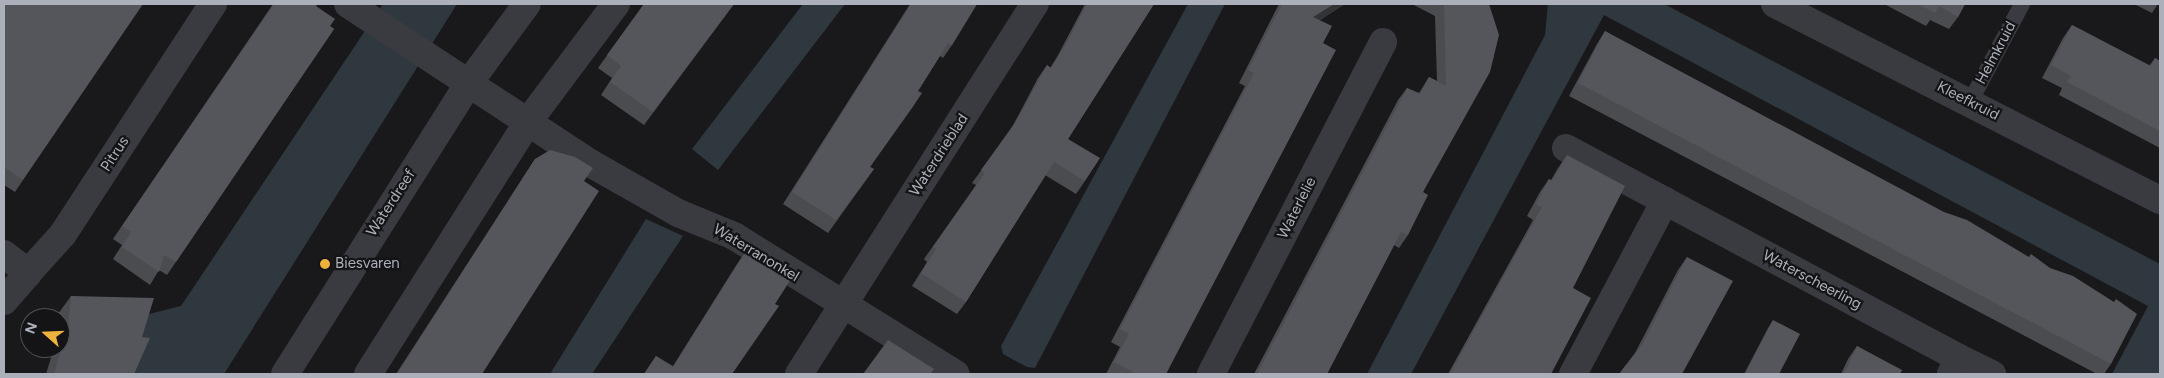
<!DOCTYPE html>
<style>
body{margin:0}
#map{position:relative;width:2164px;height:378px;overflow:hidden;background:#19191b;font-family:Figtree,sans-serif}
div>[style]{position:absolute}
.water>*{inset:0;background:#2f383f}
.service>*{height:16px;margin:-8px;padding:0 8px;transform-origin:8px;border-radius:8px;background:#3a3b40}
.minor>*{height:28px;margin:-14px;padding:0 14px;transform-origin:14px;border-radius:14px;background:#3a3b40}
.tertiary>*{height:28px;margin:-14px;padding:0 14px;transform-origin:14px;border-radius:14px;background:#3a3b40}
.wall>*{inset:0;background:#4a4c50}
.shaded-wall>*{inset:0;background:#323336}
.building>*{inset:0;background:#55565b}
.dots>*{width:14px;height:14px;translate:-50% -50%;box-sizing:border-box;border:2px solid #141416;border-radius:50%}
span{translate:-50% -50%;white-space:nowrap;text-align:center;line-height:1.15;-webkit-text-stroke:4.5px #141416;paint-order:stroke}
.street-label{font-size:15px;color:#abb0ba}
.poi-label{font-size:15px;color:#abb0ba}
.left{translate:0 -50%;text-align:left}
.frame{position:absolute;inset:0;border:5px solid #abb0ba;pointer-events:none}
.north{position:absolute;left:20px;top:308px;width:50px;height:50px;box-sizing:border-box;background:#141416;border:1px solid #505258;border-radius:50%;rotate:290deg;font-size:14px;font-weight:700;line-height:20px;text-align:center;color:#abb0ba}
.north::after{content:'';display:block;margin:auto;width:18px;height:22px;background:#edb13e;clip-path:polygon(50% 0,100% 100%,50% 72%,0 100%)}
</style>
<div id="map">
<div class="water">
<i style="clip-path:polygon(383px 4px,457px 4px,224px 374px,130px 374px,141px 316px,181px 306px)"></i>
<i style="clip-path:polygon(803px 4px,845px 4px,718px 170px,692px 149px)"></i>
<i style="clip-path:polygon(1188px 4px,1225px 4px,1035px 368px,1027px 367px,1003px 354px,1001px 346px)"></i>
<i style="clip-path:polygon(1548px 4px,1664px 4px,2160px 264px,2160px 374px,2112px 374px,2148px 306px,1604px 15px,1411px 374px,1367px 374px,1545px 35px)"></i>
<i style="clip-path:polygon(646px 219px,683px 236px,592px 374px,550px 374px)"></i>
</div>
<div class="service">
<i style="left:1970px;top:102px;width:111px;rotate:-62deg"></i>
</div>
<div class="minor">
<i style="left:348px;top:4px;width:290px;rotate:33.3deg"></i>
<i style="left:590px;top:163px;width:101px;rotate:29.6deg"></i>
<i style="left:678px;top:213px;width:61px;rotate:22.3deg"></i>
<i style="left:734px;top:236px;width:261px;rotate:31.9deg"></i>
<i style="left:1775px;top:4px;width:432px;rotate:27deg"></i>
<i style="left:1566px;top:148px;width:112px;rotate:28.2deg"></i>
<i style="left:4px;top:254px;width:31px;rotate:38deg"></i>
<i style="left:28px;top:273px;width:52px;rotate:-48.1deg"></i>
<i style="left:63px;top:234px;width:275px;rotate:-56.9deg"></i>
<i style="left:4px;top:301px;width:37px;rotate:-49deg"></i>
<i style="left:1959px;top:358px;width:37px;rotate:26deg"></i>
<i style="left:368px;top:374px;width:297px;rotate:-57.6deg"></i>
<i style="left:527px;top:123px;width:149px;rotate:-53.2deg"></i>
<i style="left:799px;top:374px;width:439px;rotate:-57.5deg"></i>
<i style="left:1211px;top:374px;width:374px;rotate:-62.6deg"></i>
<i style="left:1573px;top:374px;width:196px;rotate:-62deg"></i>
<i style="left:1665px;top:201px;width:333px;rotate:28.1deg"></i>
<i style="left:1959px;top:358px;width:18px;rotate:117deg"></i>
</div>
<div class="tertiary">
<i style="left:285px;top:374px;width:343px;rotate:-57.7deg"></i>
<i style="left:468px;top:84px;width:99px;rotate:-53.6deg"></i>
</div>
<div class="wall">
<i style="clip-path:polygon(4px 4px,23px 180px,15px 192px,4px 185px)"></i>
<i style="clip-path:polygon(273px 4px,316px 6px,330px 26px,334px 29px,167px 275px,159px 270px,150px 285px,113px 259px,122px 245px,113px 239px)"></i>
<i style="clip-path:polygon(644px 4px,734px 4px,644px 125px,601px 95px,612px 78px,598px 68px)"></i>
<i style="clip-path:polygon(910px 4px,977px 4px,952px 45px,943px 58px,940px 56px,870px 167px,874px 169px,828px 233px,783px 204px)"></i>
<i style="clip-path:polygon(1085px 4px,1154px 4px,1068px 139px,1085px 181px,1076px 194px,1045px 175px,966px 302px,957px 314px,912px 286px,927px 262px,924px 259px,976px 185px,972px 183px,1010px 131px,1038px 78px,1047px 65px,1050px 68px,1057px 57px)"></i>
<i style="clip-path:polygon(1279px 4px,1345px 4px,1320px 20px,1323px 43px,1166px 374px,1106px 374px,1120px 347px,1111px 342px,1245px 86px,1239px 83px)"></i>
<i style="clip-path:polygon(1412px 4px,1489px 4px,1408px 235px,1399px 248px,1394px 245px,1327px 374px,1254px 374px,1398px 100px,1407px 88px,1419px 93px,1429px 77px,1437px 81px,1435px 16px)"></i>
<i style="clip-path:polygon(1887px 4px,1965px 4px,1958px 17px,1949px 29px,1930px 20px,1926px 26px,1886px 5px)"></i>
<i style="clip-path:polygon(2134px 4px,2158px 4px,2152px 13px)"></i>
<i style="clip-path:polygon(2072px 25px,2149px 66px,2155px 58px,2160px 61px,2160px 148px,2059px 95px,2062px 88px,2042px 78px,2063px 38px)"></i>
<i style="clip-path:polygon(1605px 31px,2111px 364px,2104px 374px,2097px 374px,1569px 96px,1597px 44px)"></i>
<i style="clip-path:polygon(1567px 155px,1573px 288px,1551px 374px,1448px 374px,1533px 220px,1527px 216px,1540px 192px,1549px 179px,1551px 180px,1558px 168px)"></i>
<i style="clip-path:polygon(535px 159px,584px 181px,482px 374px,396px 374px)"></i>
<i style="clip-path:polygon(746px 251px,732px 374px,644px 374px,656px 356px,673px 366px,737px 264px)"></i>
<i style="clip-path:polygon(1687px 257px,1682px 374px,1619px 374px,1635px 353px,1678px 270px)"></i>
<i style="clip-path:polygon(71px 296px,142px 337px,134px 374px,46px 374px,54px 348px,60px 348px,60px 318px,58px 318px,58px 314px)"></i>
<i style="clip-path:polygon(1773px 320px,1779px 374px,1744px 374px,1768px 328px)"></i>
<i style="clip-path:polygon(1857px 346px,1900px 374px,1841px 374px,1848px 359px)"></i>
</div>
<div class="shaded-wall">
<i style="clip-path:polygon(1334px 4px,1345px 4px,1305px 29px,1313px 17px)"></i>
</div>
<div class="building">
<i style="clip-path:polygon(4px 4px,143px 4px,23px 180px,4px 167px)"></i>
<i style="clip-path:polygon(274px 4px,318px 4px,316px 6px,335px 19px,330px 26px,334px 29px,176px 262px,164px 255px,159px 272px,122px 247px,131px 232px,122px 226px)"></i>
<i style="clip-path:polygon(644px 4px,734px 4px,653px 112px,610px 82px,621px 66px,607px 55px)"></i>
<i style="clip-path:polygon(911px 4px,977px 4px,952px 45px,948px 43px,918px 91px,922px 93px,912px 108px,870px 167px,874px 169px,836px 220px,792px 192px)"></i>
<i style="clip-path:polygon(1087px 4px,1154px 4px,1068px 139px,1100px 158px,1085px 181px,1054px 162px,966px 302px,921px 273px,936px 249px,933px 247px,985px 173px,981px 170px,1017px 120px,1047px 65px,1051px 68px,1066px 44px)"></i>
<i style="clip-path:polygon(1282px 4px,1334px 4px,1313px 17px,1332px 26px,1323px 43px,1336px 50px,1166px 374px,1137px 374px,1114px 362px,1129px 334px,1120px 329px,1254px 73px,1248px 70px)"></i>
<i style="clip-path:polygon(1444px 4px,1489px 4px,1499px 35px,1490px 72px,1423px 192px,1428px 195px,1408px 235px,1401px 232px,1327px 374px,1257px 374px,1407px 88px,1420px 94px,1429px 77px,1446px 86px)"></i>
<i style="clip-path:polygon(1918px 4px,1965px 4px,1958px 17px,1939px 6px,1935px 13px)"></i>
<i style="clip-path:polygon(2072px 25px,2151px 66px,2155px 58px,2160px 61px,2160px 131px,2067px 82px,2071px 76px,2051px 65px)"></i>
<i style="clip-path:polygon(1605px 31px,1944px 212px,1967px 220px,2029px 257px,2031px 254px,2050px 268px,2073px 276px,2114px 302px,2116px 299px,2137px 314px,2111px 364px,1578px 83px)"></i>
<i style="clip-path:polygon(550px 150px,575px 157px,593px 168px,584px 181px,599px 191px,482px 374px,397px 374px,535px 159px)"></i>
<i style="clip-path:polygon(1567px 155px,1625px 186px,1573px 288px,1591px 298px,1551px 374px,1533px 374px,1529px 372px,1528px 374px,1450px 374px,1542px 207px,1536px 204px,1549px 179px,1552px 181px)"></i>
<i style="clip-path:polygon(746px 251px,791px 279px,775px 304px,779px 306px,732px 374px,644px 374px,656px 356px,673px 367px)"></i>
<i style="clip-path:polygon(1687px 257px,1733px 281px,1682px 374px,1620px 374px,1622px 370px,1642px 345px)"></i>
<i style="clip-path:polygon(71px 296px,154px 298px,142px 337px,150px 338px,134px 374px,54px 374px,68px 326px)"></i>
<i style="clip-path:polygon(1773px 320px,1800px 334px,1779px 374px,1745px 374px)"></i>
<i style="clip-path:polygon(888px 340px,934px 369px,930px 374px,863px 374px)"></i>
<i style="clip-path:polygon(1857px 346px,1902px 370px,1900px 374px,1844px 374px)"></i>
</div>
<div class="dots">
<i style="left:325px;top:264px;background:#edb13e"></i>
</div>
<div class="street-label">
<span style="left:1996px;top:53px;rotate:-62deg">Helmkruid</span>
<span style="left:1968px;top:101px;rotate:27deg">Kleefkruid</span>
<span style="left:115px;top:154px;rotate:-57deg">Pitrus</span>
<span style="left:939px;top:155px;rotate:-57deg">Waterdrieblad</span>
<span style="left:391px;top:203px;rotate:-57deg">Waterdreef</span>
<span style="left:1297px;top:208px;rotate:-63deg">Waterlelie</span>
<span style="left:756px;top:253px;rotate:31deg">Waterranonkel</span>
<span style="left:1812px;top:280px;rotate:28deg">Waterscheerling</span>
</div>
<div class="poi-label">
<span class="left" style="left:335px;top:264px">Biesvaren</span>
</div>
<div class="frame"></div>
<div class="north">N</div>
</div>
